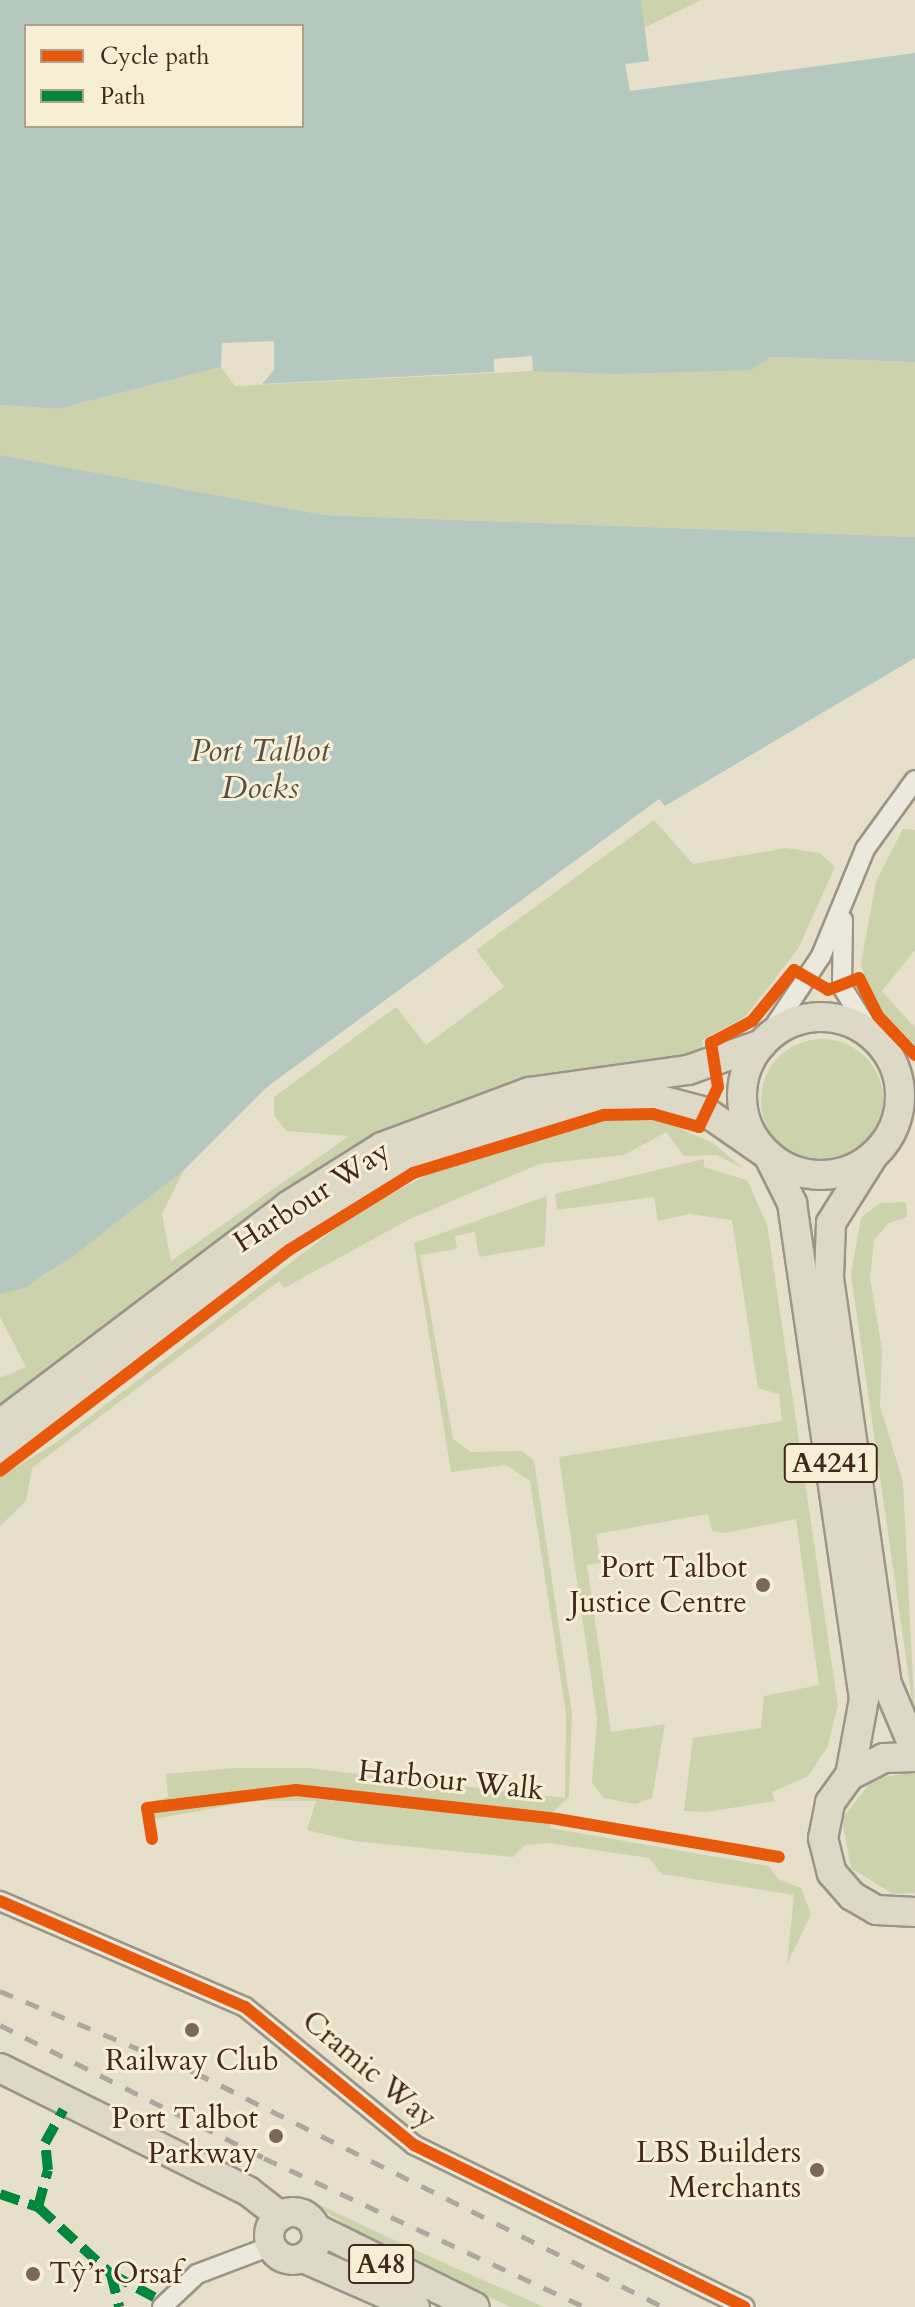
<!DOCTYPE html>
<meta charset="utf-8">
<style>
body{margin:0}
#map{position:relative;width:915px;height:2307px;overflow:hidden;background:#e6e0ca;font-family:Cardo,serif}
div>[style]{position:absolute}
.green>*{inset:0;background:#ccd2ac}
.round{border-radius:50%}
.water>*{inset:0;background:#b4c8c0}
.roads{filter:drop-shadow(2px 0 #9c9587) drop-shadow(-2px 0 #9c9587) drop-shadow(0 2px #9c9587) drop-shadow(0 -2px #9c9587)}
.minor>*{height:18px;margin:-9px;padding:0 9px;transform-origin:9px;border-radius:9px;background:#ebe8dd}
.primary>*{height:28px;margin:-14px;padding:0 14px;transform-origin:14px;border-radius:14px;background:#ded8c7}
.primary>.ring{margin:-14px;padding:0;box-sizing:content-box;background:none;border:28px solid #ded8c7;border-radius:50%}
.rail>*{height:5px;margin-top:-2.5px;transform-origin:0;background:repeating-linear-gradient(90deg,#ada89e 0 14px,transparent 0 28px)}
.quiet>*{height:10px;margin-top:-5px;transform-origin:0;background:repeating-linear-gradient(90deg,#00873e 0 20px,transparent 0 30px)}
.cycleway>*{height:12px;margin:-6px;padding:0 6px;transform-origin:6px;border-radius:6px;background:#e8590c}
.dots>*{width:22px;height:22px;translate:-50% -50%;box-sizing:border-box;border:4px solid #f7efd5;border-radius:50%}
span{translate:-50% -50%;white-space:nowrap;text-align:center;line-height:1.15;-webkit-text-stroke:6px #f7efd5;paint-order:stroke}
.shield-label span{padding:2px 6px;background:#f7efd5;border:2px solid;border-radius:6px;-webkit-text-stroke-width:0}
.shield-label{font-size:28px;color:#41291b;font-weight:700}
.street-label{font-size:30px;color:#41291b}
.poi-label{font-size:30px;color:#41291b}
.right{translate:-100% -50%;text-align:right}
.left{translate:0 -50%;text-align:left}
.water-label{font-size:32px;color:#584e43;font-style:italic}
.legend{position:absolute;left:24px;top:24px;width:280px;height:104px;box-sizing:border-box;background:#f7efd5;border:2px solid #aea08b;margin:0;padding:10px 14px;list-style:none;font-size:24px;color:#41291b}
.legend li{display:flex;align-items:center;gap:16px;height:40px}
.legend b{width:40px;border:2px solid #aea08b}
</style>
<div id="map">
<div class="green">
<i style="clip-path:polygon(641px 0,701px 0,644px 28px)"></i>
<i style="clip-path:polygon(771px 357px,915px 362px,915px 537px,324px 515px,0 455px,0 405px,58px 409px,221px 367px,235px 386px,533px 371px,751px 370px)"></i>
<i style="clip-path:polygon(654px 820px,693px 864px,786px 848px,820px 853px,835px 867px,798px 949px,745px 1017px,702px 1040px,703px 1058px,574px 1072px,0 1411px,0 1378px,26px 1367px,0 1317px,0 1294px,44px 1276px,184px 1170px,162px 1214px,171px 1261px,349px 1136px,286px 1131px,274px 1115px,274px 1097px,396px 1007px,426px 1045px,504px 987px,476px 950px)"></i>
<i style="clip-path:polygon(903px 829px,915px 830px,915px 950px,882px 991px,915px 1028px,915px 1045px,872px 1001px,861px 964px,876px 881px)"></i>
<i class="round" style="left:761px;top:1039px;width:122px;height:122px"></i>
<i style="clip-path:polygon(653px 1117px,713px 1143px,743px 1168px,716px 1155px,684px 1156px,666px 1132px,624px 1155px,539px 1164px,410px 1219px,284px 1288px,279px 1281px,32px 1468px,26px 1501px,0 1526px,0 1477px,57px 1442px,357px 1212px,450px 1163px,610px 1118px)"></i>
<i style="clip-path:polygon(704px 1159px,704px 1167px,747px 1180px,767px 1224px,838px 1706px,827px 1748px,808px 1776px,772px 1792px,775px 1801px,706px 1812px,684px 1811px,693px 1738px,761px 1728px,764px 1696px,819px 1685px,796px 1519px,725px 1533px,712px 1531px,708px 1514px,596px 1534px,601px 1563px,587px 1565px,611px 1732px,665px 1724px,652px 1798px,635px 1804px,604px 1798px,592px 1783px,597px 1719px,559px 1457px,782px 1421px,779px 1394px,758px 1388px,732px 1220px,689px 1214px,658px 1221px,654px 1197px,557px 1210px,555px 1194px)"></i>
<i style="clip-path:polygon(547px 1196px,545px 1246px,479px 1257px,475px 1232px,455px 1236px,457px 1249px,420px 1255px,453px 1439px,471px 1452px,522px 1451px,534px 1461px,572px 1714px,569px 1797px,554px 1811px,550px 1828px,769px 1866px,778px 1879px,801px 1888px,811px 1914px,787px 1964px,794px 1895px,662px 1874px,649px 1858px,548px 1843px,525px 1845px,513px 1857px,354px 1841px,307px 1830px,316px 1801px,254px 1801px,143px 1821px,142px 1804px,168px 1797px,166px 1774px,235px 1768px,307px 1768px,565px 1798px,566px 1714px,530px 1481px,506px 1465px,451px 1472px,414px 1243px)"></i>
<i style="clip-path:polygon(906px 1202px,907px 1217px,889px 1223px,874px 1240px,870px 1278px,882px 1350px,880px 1406px,903px 1482px,915px 1721px,851px 1274px,861px 1218px,880px 1203px)"></i>
<i style="clip-path:polygon(915px 1772px,915px 1893px,893px 1894px,851px 1868px,842px 1819px,873px 1779px)"></i>
<i style="clip-path:polygon(311px 2201px,433px 2258px,544px 2307px,511px 2307px,377px 2246px)"></i>
</div>
<div class="water">
<i style="clip-path:polygon(evenodd,0 0,641px 0,649px 61px,625px 64px,630px 91px,915px 53px,915px 362px,771px 357px,751px 370px,616px 374px,533px 371px,532px 356px,494px 359px,494px 372px,262px 384px,274px 370px,274px 341px,222px 343px,221px 367px,58px 409px,0 405px,0 0,302px 26px,302px 126px,26px 126px,26px 26px,302px 26px)"></i>
<i style="clip-path:polygon(0 455px,324px 515px,915px 537px,915px 658px,665px 806px,659px 799px,267px 1087px,184px 1170px,73px 1256px,26px 1287px,0 1294px)"></i>
</div>
<div class="roads">
<div class="minor">
<i style="left:843px;top:920px;width:67px;rotate:90.9deg"></i>
<i style="left:842px;top:987px;width:58px;rotate:57.7deg"></i>
<i style="left:765px;top:1040px;width:101px;rotate:-56.3deg"></i>
<i style="left:821px;top:956px;width:116px;rotate:-67.6deg"></i>
<i style="left:865px;top:849px;width:85px;rotate:-54.1deg"></i>
<i style="left:0;top:1901px;width:267px;rotate:23.4deg"></i>
<i style="left:245px;top:2007px;width:218px;rotate:39.2deg"></i>
<i style="left:414px;top:2145px;width:368px;rotate:26.1deg"></i>
<i style="left:162px;top:2307px;width:48px;rotate:-43.3deg"></i>
<i style="left:197px;top:2274px;width:79px;rotate:-20.7deg"></i>
</div>
<div class="primary">
<i class="ring" style="left:742px;top:1017px;width:130px;height:130px"></i>
<i style="left:873px;top:1156px;width:79px;rotate:122.1deg"></i>
<i style="left:831px;top:1223px;width:55px;rotate:92.1deg"></i>
<i style="left:829px;top:1278px;width:410px;rotate:81.9deg"></i>
<i style="left:887px;top:1684px;width:72px;rotate:67deg"></i>
<i style="left:0;top:1424px;width:361px;rotate:-37.1deg"></i>
<i style="left:288px;top:1206px;width:111px;rotate:-32.1deg"></i>
<i style="left:382px;top:1147px;width:157px;rotate:-20.5deg"></i>
<i style="left:529px;top:1092px;width:161px;rotate:-7.9deg"></i>
<i style="left:688px;top:1070px;width:78px;rotate:-19.4deg"></i>
<i style="left:0;top:1455px;width:389px;rotate:-37.2deg"></i>
<i style="left:310px;top:1220px;width:90px;rotate:-32.8deg"></i>
<i style="left:386px;top:1171px;width:95px;rotate:-22.2deg"></i>
<i style="left:474px;top:1135px;width:135px;rotate:-15.1deg"></i>
<i style="left:604px;top:1100px;width:49px;rotate:-2.3deg"></i>
<i style="left:653px;top:1098px;width:55px;rotate:14.8deg"></i>
<i style="left:706px;top:1112px;width:75px;rotate:34.7deg"></i>
<i style="left:768px;top:1155px;width:54px;rotate:63.4deg"></i>
<i style="left:792px;top:1203px;width:501px;rotate:81.74deg"></i>
<i style="left:864px;top:1699px;width:77px;rotate:100.4deg"></i>
<i style="left:915px;top:1757px;width:31px;rotate:178deg"></i>
<i style="left:884px;top:1758px;width:38px;rotate:153deg"></i>
<i style="left:850px;top:1775px;width:34px;rotate:126deg"></i>
<i style="left:830px;top:1803px;width:36px;rotate:101deg"></i>
<i style="left:823px;top:1838px;width:36px;rotate:76deg"></i>
<i style="left:832px;top:1873px;width:30px;rotate:49deg"></i>
<i style="left:852px;top:1896px;width:28px;rotate:30deg"></i>
<i style="left:876px;top:1910px;width:39px;rotate:3deg"></i>
<i style="left:0;top:2068px;width:277px;rotate:26.4deg"></i>
<i style="left:248px;top:2191px;width:41px;rotate:38deg"></i>
<i class="ring" style="left:269px;top:2212px;width:20px;height:20px"></i>
<i style="left:315px;top:2228px;width:178px;rotate:26.3deg"></i>
<i style="left:303px;top:2258px;width:122px;rotate:23.6deg"></i>
</div>
</div>
<div class="rail">
<i style="left:0;top:1991px;width:212px;rotate:22.7deg"></i>
<i style="left:196px;top:2073px;width:522px;rotate:26.61deg"></i>
<i style="left:0;top:2025px;width:296px;rotate:26.7deg"></i>
<i style="left:264px;top:2158px;width:354px;rotate:24.9deg"></i>
</div>
<div class="quiet">
<i style="left:0;top:2194px;width:40px;rotate:18.9deg"></i>
<i style="left:38px;top:2207px;width:99px;rotate:42.5deg"></i>
<i style="left:111px;top:2274px;width:34px;rotate:76deg"></i>
<i style="left:38px;top:2207px;width:38px;rotate:-75deg"></i>
<i style="left:48px;top:2170px;width:27px;rotate:-96deg"></i>
<i style="left:45px;top:2143px;width:38px;rotate:-61deg"></i>
<i style="left:111px;top:2274px;width:49px;rotate:28.1deg"></i>
</div>
<div class="cycleway">
<i style="left:0;top:1471px;width:364px;rotate:-37.4deg"></i>
<i style="left:289px;top:1250px;width:146px;rotate:-31.8deg"></i>
<i style="left:413px;top:1173px;width:200px;rotate:-16.9deg"></i>
<i style="left:604px;top:1115px;width:49px;rotate:-1.2deg"></i>
<i style="left:653px;top:1114px;width:48px;rotate:15.8deg"></i>
<i style="left:699px;top:1127px;width:44px;rotate:-64.6deg"></i>
<i style="left:718px;top:1087px;width:45px;rotate:-99deg"></i>
<i style="left:711px;top:1043px;width:47px;rotate:-28.2deg"></i>
<i style="left:752px;top:1021px;width:66px;rotate:-50.5deg"></i>
<i style="left:794px;top:970px;width:39px;rotate:30deg"></i>
<i style="left:828px;top:990px;width:33px;rotate:-21deg"></i>
<i style="left:859px;top:978px;width:42px;rotate:63.4deg"></i>
<i style="left:878px;top:1016px;width:54px;rotate:46.5deg"></i>
<i style="left:152px;top:1839px;width:31px;rotate:-99deg"></i>
<i style="left:147px;top:1808px;width:150px;rotate:-6.9deg"></i>
<i style="left:296px;top:1790px;width:263px;rotate:6.3deg"></i>
<i style="left:557px;top:1819px;width:225px;rotate:9.7deg"></i>
<i style="left:0;top:1901px;width:267px;rotate:23.4deg"></i>
<i style="left:245px;top:2007px;width:218px;rotate:39.2deg"></i>
<i style="left:414px;top:2145px;width:368px;rotate:26.1deg"></i>
</div>
<div class="dots">
<i style="left:763px;top:1585px;background:#7b6958"></i>
<i style="left:192px;top:2030px;background:#7b6958"></i>
<i style="left:276px;top:2136px;background:#7b6958"></i>
<i style="left:817px;top:2170px;background:#7b6958"></i>
<i style="left:33px;top:2274px;background:#7b6958"></i>
</div>
<div class="shield-label">
<span style="left:831px;top:1463px">A4241</span>
<span style="left:381px;top:2264px">A48</span>
</div>
<div class="street-label">
<span style="left:312px;top:1197px;rotate:-33deg">Harbour Way</span>
<span style="left:451px;top:1781px;rotate:6deg">Harbour Walk</span>
<span style="left:369px;top:2070px;rotate:40deg">Cramic Way</span>
</div>
<div class="poi-label">
<span class="right" style="left:747px;top:1585px">Port Talbot<br>Justice Centre</span>
<span style="left:192px;top:2061px">Railway Club</span>
<span class="right" style="left:258px;top:2136px">Port Talbot<br>Parkway</span>
<span class="right" style="left:801px;top:2170px">LBS Builders<br>Merchants</span>
<span class="left" style="left:49px;top:2274px">Tŷ’r Orsaf</span>
</div>
<div class="water-label">
<span style="left:260px;top:770px">Port Talbot<br>Docks</span>
</div>
<ul class="legend">
<li><b style="height:10px;background:#e8590c"></b>Cycle path</li>
<li><b style="height:10px;background:#00873e"></b>Path</li>
</ul>
</div>
